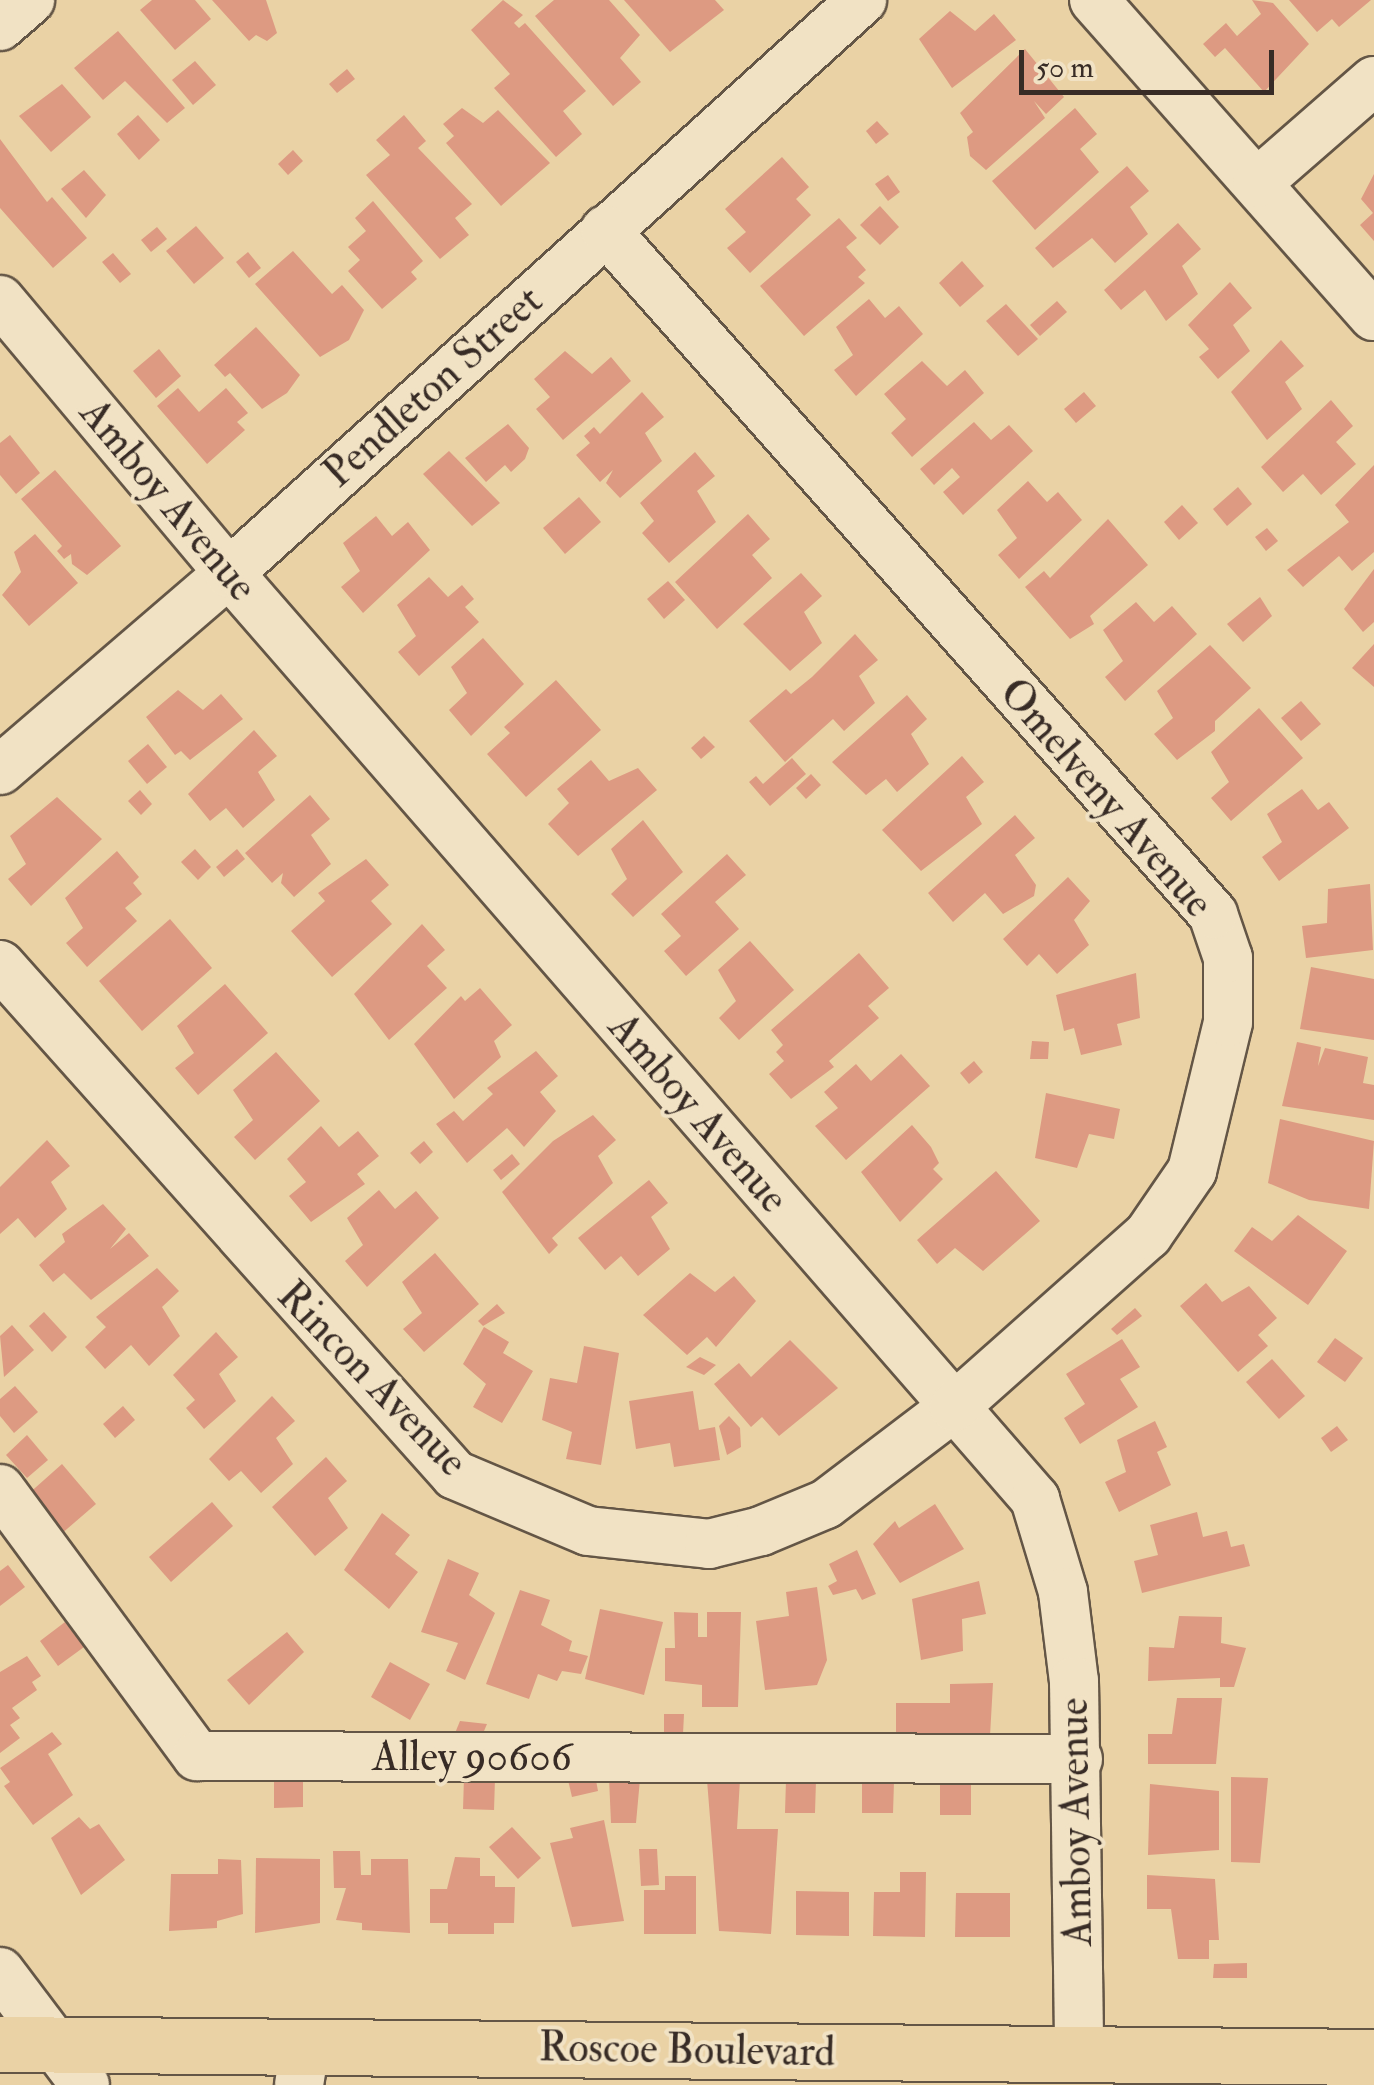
<!DOCTYPE html>
<style>
body{margin:0}
#map{position:relative;width:1374px;height:2085px;overflow:hidden;background:#ead2a5;font-family:"IM FELL Double Pica",serif}
div>[style]{position:absolute}
.building>*{inset:0;background:#dd9a82}
.roads{filter:drop-shadow(2px 0 #645646) drop-shadow(-2px 0 #645646) drop-shadow(0 2px #645646) drop-shadow(0 -2px #645646)}
.minor>*{height:48px;margin:-24px;padding:0 24px;transform-origin:24px;border-radius:24px;background:#f1e2c4}
.major>*{height:55px;margin:-27.5px;padding:0 27.5px;transform-origin:27.5px;border-radius:27.5px;background:#ead2a5}
span{translate:-50% -50%;white-space:nowrap;text-align:center;line-height:1.15;-webkit-text-stroke:8px #f1e2c4;paint-order:stroke}
.street-label{font-size:42px;color:#382c26}
.scale{position:absolute;left:1019px;top:50px;width:255px;height:45px;box-sizing:border-box;border:5px solid #382c26;border-top:0;padding-left:12px;font-size:30px;line-height:35px;white-space:nowrap;color:#382c26;-webkit-text-stroke:8px #f1e2c4;paint-order:stroke}
</style>
<div id="map">
<div class="building">
<i style="clip-path:polygon(152px 0,195px 0,211px 19px,175px 50px,140px 10px)"></i>
<i style="clip-path:polygon(212px 0,266px 0,277px 33px,267px 41px,256px 35px,249px 41px)"></i>
<i style="clip-path:polygon(503px 0,523px 15px,514px 23px,519px 28px,525px 23px,586px 91px,563px 111px,582px 134px,556px 157px,494px 88px,510px 74px,471px 30px)"></i>
<i style="clip-path:polygon(554px 0,609px 0,640px 35px,620px 58px,641px 82px,613px 106px,535px 16px)"></i>
<i style="clip-path:polygon(624px 0,715px 0,724px 10px,670px 52px)"></i>
<i style="clip-path:polygon(1252px 0,1273px 3px,1309px 44px,1264px 92px,1225px 48px,1215px 57px,1203px 44px,1226px 23px,1237px 36px,1261px 14px)"></i>
<i style="clip-path:polygon(1289px 0,1371px 0,1339px 27px,1332px 19px,1317px 32px)"></i>
<i style="clip-path:polygon(950px 11px,975px 31px,994px 14px,1016px 40px,952px 88px,919px 39px)"></i>
<i style="clip-path:polygon(118px 31px,185px 108px,167px 123px,125px 81px,103px 100px,74px 68px)"></i>
<i style="clip-path:polygon(1025px 49px,1064px 97px,1046px 114px,1034px 101px,1045px 118px,986px 170px,970px 156px,967px 137px,973px 132px,960px 113px)"></i>
<i style="clip-path:polygon(195px 61px,216px 85px,193px 105px,172px 80px)"></i>
<i style="clip-path:polygon(347px 69px,355px 79px,337px 93px,329px 84px)"></i>
<i style="clip-path:polygon(62px 84px,91px 117px,51px 152px,19px 116px)"></i>
<i style="clip-path:polygon(462px 108px,483px 123px,498px 110px,550px 163px,501px 206px,446px 143px,454px 136px,443px 124px)"></i>
<i style="clip-path:polygon(1075px 108px,1097px 134px,1080px 149px,1099px 172px,1035px 230px,992px 181px)"></i>
<i style="clip-path:polygon(138px 115px,160px 140px,139px 160px,117px 134px)"></i>
<i style="clip-path:polygon(404px 115px,426px 141px,418px 148px,472px 204px,455px 218px,469px 235px,440px 259px,366px 175px,390px 155px,376px 140px)"></i>
<i style="clip-path:polygon(877px 121px,889px 134px,876px 144px,866px 131px)"></i>
<i style="clip-path:polygon(0 139px,47px 202px,52px 197px,87px 238px,53px 268px,0 208px)"></i>
<i style="clip-path:polygon(293px 150px,303px 161px,288px 175px,278px 164px)"></i>
<i style="clip-path:polygon(782px 157px,809px 187px,796px 199px,811px 215px,750px 273px,727px 248px,746px 232px,725px 209px)"></i>
<i style="clip-path:polygon(1127px 166px,1149px 191px,1130px 207px,1148px 234px,1115px 263px,1092px 238px,1053px 268px,1035px 248px)"></i>
<i style="clip-path:polygon(84px 170px,106px 195px,86px 218px,61px 189px)"></i>
<i style="clip-path:polygon(1374px 174px,1374px 241px,1360px 225px,1373px 213px,1361px 199px)"></i>
<i style="clip-path:polygon(888px 175px,900px 192px,888px 201px,875px 184px)"></i>
<i style="clip-path:polygon(373px 201px,423px 261px,411px 272px,417px 279px,382px 309px,348px 271px,360px 260px,348px 247px,366px 231px,355px 218px)"></i>
<i style="clip-path:polygon(880px 206px,899px 227px,880px 245px,860px 225px)"></i>
<i style="clip-path:polygon(839px 218px,857px 238px,846px 247px,866px 270px,858px 277px,865px 283px,804px 336px,760px 286px)"></i>
<i style="clip-path:polygon(1178px 223px,1201px 249px,1182px 266px,1198px 294px,1166px 321px,1145px 290px,1121px 310px,1104px 290px)"></i>
<i style="clip-path:polygon(196px 226px,224px 258px,194px 284px,166px 251px)"></i>
<i style="clip-path:polygon(157px 227px,167px 239px,151px 252px,141px 240px)"></i>
<i style="clip-path:polygon(293px 251px,332px 294px,342px 285px,364px 310px,349px 340px,320px 357px,255px 284px)"></i>
<i style="clip-path:polygon(248px 252px,261px 268px,249px 278px,236px 262px)"></i>
<i style="clip-path:polygon(113px 253px,131px 274px,120px 283px,102px 262px)"></i>
<i style="clip-path:polygon(962px 261px,984px 286px,960px 307px,939px 283px)"></i>
<i style="clip-path:polygon(1230px 282px,1252px 308px,1233px 325px,1250px 351px,1218px 379px,1199px 357px,1209px 349px,1188px 325px)"></i>
<i style="clip-path:polygon(869px 299px,885px 318px,899px 306px,923px 334px,856px 396px,834px 370px,853px 355px,836px 327px)"></i>
<i style="clip-path:polygon(1057px 301px,1067px 312px,1040px 336px,1030px 325px)"></i>
<i style="clip-path:polygon(1006px 304px,1038px 339px,1018px 356px,986px 321px)"></i>
<i style="clip-path:polygon(256px 327px,300px 375px,287px 393px,262px 409px,230px 373px,225px 377px,214px 365px)"></i>
<i style="clip-path:polygon(1281px 340px,1304px 366px,1285px 382px,1302px 409px,1267px 440px,1231px 392px)"></i>
<i style="clip-path:polygon(159px 349px,181px 376px,156px 398px,133px 371px)"></i>
<i style="clip-path:polygon(565px 351px,592px 374px,611px 357px,631px 381px,563px 440px,536px 409px,550px 397px,534px 379px)"></i>
<i style="clip-path:polygon(922px 361px,947px 386px,965px 370px,984px 393px,912px 457px,891px 433px,906px 419px,884px 394px)"></i>
<i style="clip-path:polygon(178px 388px,199px 412px,226px 388px,248px 413px,237px 422px,245px 430px,207px 464px,157px 406px)"></i>
<i style="clip-path:polygon(642px 392px,664px 417px,645px 433px,662px 461px,620px 498px,606px 483px,613px 470px,600px 482px,576px 455px,590px 443px,584px 436px,594px 427px,600px 434px)"></i>
<i style="clip-path:polygon(1084px 392px,1096px 406px,1076px 423px,1064px 409px)"></i>
<i style="clip-path:polygon(1331px 400px,1353px 426px,1336px 442px,1356px 464px,1321px 495px,1303px 474px,1283px 492px,1261px 467px)"></i>
<i style="clip-path:polygon(974px 422px,991px 440px,1009px 425px,1033px 451px,963px 515px,943px 492px,960px 477px,952px 468px,934px 485px,920px 469px)"></i>
<i style="clip-path:polygon(508px 424px,529px 448px,525px 459px,511px 472px,505px 465px,486px 482px,465px 458px)"></i>
<i style="clip-path:polygon(10px 435px,40px 473px,16px 494px,0 475px,0 443px)"></i>
<i style="clip-path:polygon(449px 451px,500px 503px,472px 526px,423px 474px)"></i>
<i style="clip-path:polygon(695px 452px,715px 476px,697px 491px,716px 522px,669px 563px,642px 533px,654px 521px,640px 503px)"></i>
<i style="clip-path:polygon(1374px 465px,1374px 552px,1352px 571px,1339px 556px,1303px 587px,1287px 570px,1349px 522px,1335px 505px)"></i>
<i style="clip-path:polygon(55px 470px,121px 546px,87px 575px,72px 564px,71px 554px,64px 559px,57px 551px,62px 546px,21px 499px)"></i>
<i style="clip-path:polygon(1028px 481px,1047px 502px,1058px 492px,1082px 520px,1019px 579px,998px 555px,1017px 538px,997px 510px)"></i>
<i style="clip-path:polygon(1238px 487px,1252px 504px,1227px 526px,1213px 509px)"></i>
<i style="clip-path:polygon(579px 497px,601px 522px,565px 554px,543px 528px)"></i>
<i style="clip-path:polygon(1182px 505px,1198px 523px,1179px 540px,1164px 522px)"></i>
<i style="clip-path:polygon(748px 514px,770px 539px,752px 555px,772px 578px,717px 629px,675px 582px)"></i>
<i style="clip-path:polygon(376px 516px,392px 536px,408px 522px,430px 550px,363px 613px,341px 587px,360px 571px,343px 543px)"></i>
<i style="clip-path:polygon(1108px 519px,1148px 565px,1090px 616px,1094px 624px,1070px 639px,1025px 587px,1044px 571px,1050px 578px)"></i>
<i style="clip-path:polygon(1267px 528px,1278px 541px,1266px 551px,1255px 537px)"></i>
<i style="clip-path:polygon(35px 534px,78px 583px,29px 626px,2px 595px,21px 572px,14px 552px)"></i>
<i style="clip-path:polygon(1374px 569px,1374px 622px,1363px 632px,1344px 609px)"></i>
<i style="clip-path:polygon(801px 573px,822px 596px,804px 612px,822px 643px,790px 671px,743px 624px)"></i>
<i style="clip-path:polygon(429px 577px,448px 597px,462px 585px,474px 599px,465px 607px,479px 622px,419px 676px,398px 652px,416px 636px,397px 605px)"></i>
<i style="clip-path:polygon(668px 581px,685px 600px,664px 619px,647px 599px)"></i>
<i style="clip-path:polygon(1260px 597px,1272px 616px,1243px 642px,1227px 624px)"></i>
<i style="clip-path:polygon(1136px 602px,1154px 622px,1172px 606px,1197px 634px,1125px 701px,1105px 677px,1123px 661px,1103px 630px)"></i>
<i style="clip-path:polygon(855px 634px,878px 660px,859px 676px,875px 703px,844px 731px,833px 719px,785px 762px,749px 721px,786px 689px,791px 694px,812px 677px)"></i>
<i style="clip-path:polygon(483px 638px,524px 684px,471px 736px,449px 710px,467px 693px,451px 667px)"></i>
<i style="clip-path:polygon(1374px 644px,1374px 687px,1352px 668px)"></i>
<i style="clip-path:polygon(1210px 645px,1251px 688px,1215px 721px,1215px 731px,1177px 760px,1154px 734px,1173px 718px,1157px 691px)"></i>
<i style="clip-path:polygon(556px 680px,601px 730px,526px 797px,487px 754px,510px 733px,504px 727px)"></i>
<i style="clip-path:polygon(178px 690px,203px 710px,221px 694px,243px 719px,190px 760px,181px 751px,175px 755px,146px 717px)"></i>
<i style="clip-path:polygon(907px 695px,927px 719px,911px 734px,929px 764px,897px 792px,886px 779px,866px 795px,832px 762px)"></i>
<i style="clip-path:polygon(1301px 701px,1321px 724px,1301px 741px,1281px 718px)"></i>
<i style="clip-path:polygon(1259px 708px,1303px 758px,1231px 821px,1211px 798px,1229px 782px,1211px 752px)"></i>
<i style="clip-path:polygon(254px 730px,277px 756px,258px 772px,275px 800px,243px 828px,226px 808px,210px 821px,188px 794px)"></i>
<i style="clip-path:polygon(704px 736px,715px 747px,701px 759px,691px 748px)"></i>
<i style="clip-path:polygon(148px 744px,167px 767px,147px 784px,128px 761px)"></i>
<i style="clip-path:polygon(962px 756px,984px 782px,966px 797px,982px 824px,921px 871px,882px 830px)"></i>
<i style="clip-path:polygon(792px 758px,806px 774px,770px 806px,749px 782px,756px 776px,763px 784px)"></i>
<i style="clip-path:polygon(591px 760px,609px 781px,638px 768px,657px 790px,578px 856px,548px 824px,569px 803px,557px 789px)"></i>
<i style="clip-path:polygon(811px 774px,821px 785px,806px 799px,796px 788px)"></i>
<i style="clip-path:polygon(1302px 789px,1318px 810px,1329px 802px,1349px 828px,1279px 881px,1262px 857px,1282px 842px,1267px 814px)"></i>
<i style="clip-path:polygon(140px 790px,152px 804px,141px 815px,128px 801px)"></i>
<i style="clip-path:polygon(310px 795px,330px 819px,311px 835px,331px 864px,294px 897px,281px 883px,283px 873px,272px 883px,245px 853px)"></i>
<i style="clip-path:polygon(57px 797px,102px 839px,31px 906px,8px 879px,26px 864px,10px 836px)"></i>
<i style="clip-path:polygon(1015px 815px,1035px 838px,1015px 855px,1036px 885px,1034px 896px,1003px 914px,985px 893px,953px 922px,928px 893px)"></i>
<i style="clip-path:polygon(643px 820px,683px 872px,633px 917px,611px 894px,627px 879px,611px 849px)"></i>
<i style="clip-path:polygon(195px 849px,211px 867px,198px 880px,181px 862px)"></i>
<i style="clip-path:polygon(237px 849px,245px 859px,224px 877px,216px 867px)"></i>
<i style="clip-path:polygon(117px 851px,139px 877px,133px 883px,142px 894px,125px 908px,137px 921px,87px 967px,66px 943px,83px 928px,65px 898px)"></i>
<i style="clip-path:polygon(727px 854px,746px 875px,715px 902px,739px 929px,686px 976px,664px 951px,681px 936px,661px 914px)"></i>
<i style="clip-path:polygon(366px 859px,389px 885px,371px 901px,392px 924px,332px 977px,291px 931px,325px 901px,318px 893px)"></i>
<i style="clip-path:polygon(1068px 877px,1090px 901px,1074px 920px,1089px 945px,1057px 974px,1039px 954px,1027px 966px,1003px 939px)"></i>
<i style="clip-path:polygon(1370px 884px,1373px 950px,1306px 958px,1302px 926px,1327px 923px,1328px 889px)"></i>
<i style="clip-path:polygon(170px 919px,212px 968px,142px 1031px,99px 981px)"></i>
<i style="clip-path:polygon(422px 924px,445px 950px,427px 966px,447px 988px,389px 1040px,354px 994px)"></i>
<i style="clip-path:polygon(750px 941px,794px 990px,739px 1040px,719px 1018px,736px 1001px,718px 970px)"></i>
<i style="clip-path:polygon(859px 953px,889px 988px,868px 1006px,879px 1018px,829px 1061px,834px 1067px,791px 1099px,769px 1074px,784px 1061px,776px 1052px,783px 1045px,771px 1030px)"></i>
<i style="clip-path:polygon(1311px 967px,1374px 979px,1374px 1040px,1300px 1029px)"></i>
<i style="clip-path:polygon(1136px 973px,1140px 1018px,1117px 1024px,1122px 1045px,1081px 1055px,1074px 1028px,1064px 1031px,1056px 995px)"></i>
<i style="clip-path:polygon(225px 984px,268px 1033px,198px 1095px,175px 1068px,194px 1053px,177px 1026px)"></i>
<i style="clip-path:polygon(480px 988px,512px 1025px,494px 1041px,501px 1057px,454px 1099px,414px 1044px,461px 996px,465px 1001px)"></i>
<i style="clip-path:polygon(1032px 1041px,1049px 1042px,1048px 1059px,1030px 1059px)"></i>
<i style="clip-path:polygon(1297px 1042px,1321px 1047px,1318px 1066px,1325px 1048px,1368px 1057px,1363px 1083px,1374px 1085px,1374px 1120px,1282px 1106px)"></i>
<i style="clip-path:polygon(536px 1051px,558px 1076px,540px 1092px,556px 1111px,524px 1147px,507px 1128px,467px 1163px,436px 1124px,454px 1111px,463px 1121px,493px 1094px,487px 1088px)"></i>
<i style="clip-path:polygon(276px 1052px,320px 1101px,255px 1160px,234px 1137px,253px 1120px,233px 1090px)"></i>
<i style="clip-path:polygon(901px 1054px,930px 1086px,846px 1160px,815px 1126px,838px 1108px,824px 1092px,856px 1064px,871px 1081px)"></i>
<i style="clip-path:polygon(974px 1061px,983px 1072px,969px 1084px,960px 1073px)"></i>
<i style="clip-path:polygon(1046px 1093px,1120px 1109px,1114px 1139px,1089px 1134px,1077px 1168px,1035px 1158px)"></i>
<i style="clip-path:polygon(593px 1115px,616px 1140px,598px 1156px,613px 1183px,552px 1238px,558px 1245px,549px 1254px,502px 1192px,553px 1141px)"></i>
<i style="clip-path:polygon(1280px 1119px,1374px 1141px,1369px 1209px,1309px 1200px,1268px 1183px)"></i>
<i style="clip-path:polygon(912px 1125px,931px 1147px,939px 1163px,933px 1169px,943px 1179px,900px 1222px,861px 1172px)"></i>
<i style="clip-path:polygon(321px 1126px,339px 1147px,358px 1131px,379px 1156px,357px 1174px,365px 1184px,311px 1222px,289px 1196px,306px 1182px,287px 1159px)"></i>
<i style="clip-path:polygon(47px 1140px,70px 1166px,51px 1182px,67px 1209px,35px 1238px,18px 1218px,0 1234px,0 1187px)"></i>
<i style="clip-path:polygon(424px 1141px,433px 1152px,420px 1164px,410px 1153px)"></i>
<i style="clip-path:polygon(512px 1154px,520px 1164px,501px 1180px,493px 1170px)"></i>
<i style="clip-path:polygon(996px 1171px,1040px 1221px,983px 1271px,955px 1248px,937px 1264px,917px 1240px)"></i>
<i style="clip-path:polygon(649px 1180px,668px 1203px,651px 1217px,670px 1249px,638px 1276px,621px 1256px,605px 1270px,578px 1238px)"></i>
<i style="clip-path:polygon(379px 1190px,395px 1209px,416px 1191px,439px 1218px,367px 1287px,345px 1261px,363px 1245px,347px 1218px)"></i>
<i style="clip-path:polygon(103px 1204px,126px 1229px,110px 1249px,129px 1233px,149px 1256px,91px 1300px,64px 1273px,53px 1282px,39px 1265px,65px 1242px,62px 1234px)"></i>
<i style="clip-path:polygon(1298px 1215px,1347px 1251px,1308px 1305px,1234px 1251px,1252px 1227px,1272px 1241px)"></i>
<i style="clip-path:polygon(435px 1253px,479px 1304px,424px 1352px,403px 1329px,422px 1313px,402px 1282px)"></i>
<i style="clip-path:polygon(157px 1268px,179px 1291px,162px 1307px,180px 1336px,149px 1366px,131px 1345px,105px 1369px,85px 1347px,106px 1327px,96px 1317px)"></i>
<i style="clip-path:polygon(690px 1273px,715px 1292px,734px 1276px,756px 1301px,716px 1347px,707px 1337px,687px 1355px,643px 1315px)"></i>
<i style="clip-path:polygon(1206px 1283px,1222px 1302px,1249px 1286px,1277px 1318px,1258px 1335px,1268px 1346px,1238px 1372px,1180px 1306px)"></i>
<i style="clip-path:polygon(497px 1304px,505px 1313px,483px 1326px,478px 1321px)"></i>
<i style="clip-path:polygon(1135px 1308px,1142px 1316px,1117px 1335px,1111px 1329px)"></i>
<i style="clip-path:polygon(44px 1312px,67px 1337px,52px 1352px,29px 1326px)"></i>
<i style="clip-path:polygon(12px 1325px,34px 1350px,4px 1377px,0 1336px)"></i>
<i style="clip-path:polygon(484px 1327px,509px 1342px,503px 1353px,533px 1371px,502px 1423px,473px 1407px,486px 1384px,463px 1364px)"></i>
<i style="clip-path:polygon(216px 1332px,238px 1357px,219px 1374px,236px 1401px,204px 1429px,186px 1408px,195px 1400px,173px 1375px)"></i>
<i style="clip-path:polygon(1335px 1338px,1363px 1358px,1345px 1382px,1317px 1362px)"></i>
<i style="clip-path:polygon(1122px 1339px,1140px 1367px,1120px 1379px,1138px 1407px,1080px 1444px,1064px 1418px,1085px 1404px,1066px 1374px)"></i>
<i style="clip-path:polygon(790px 1340px,838px 1388px,779px 1436px,762px 1417px,751px 1427px,714px 1384px,739px 1363px,751px 1377px)"></i>
<i style="clip-path:polygon(584px 1346px,619px 1353px,601px 1465px,566px 1459px,572px 1432px,542px 1420px,550px 1378px,577px 1383px)"></i>
<i style="clip-path:polygon(700px 1357px,716px 1365px,704px 1375px,686px 1367px)"></i>
<i style="clip-path:polygon(1272px 1359px,1305px 1396px,1279px 1419px,1246px 1382px)"></i>
<i style="clip-path:polygon(15px 1386px,38px 1412px,14px 1433px,0 1416px,0 1399px)"></i>
<i style="clip-path:polygon(693px 1391px,699px 1430px,715px 1427px,720px 1460px,674px 1467px,670px 1443px,636px 1449px,629px 1401px)"></i>
<i style="clip-path:polygon(272px 1396px,295px 1421px,276px 1438px,293px 1464px,261px 1493px,241px 1471px,229px 1481px,209px 1459px)"></i>
<i style="clip-path:polygon(123px 1406px,135px 1420px,115px 1438px,103px 1424px)"></i>
<i style="clip-path:polygon(729px 1416px,740px 1428px,741px 1447px,727px 1455px,719px 1426px)"></i>
<i style="clip-path:polygon(1155px 1421px,1167px 1447px,1157px 1452px,1171px 1485px,1119px 1512px,1105px 1482px,1126px 1472px,1117px 1440px)"></i>
<i style="clip-path:polygon(1337px 1426px,1348px 1440px,1331px 1452px,1321px 1438px)"></i>
<i style="clip-path:polygon(27px 1435px,48px 1460px,27px 1478px,6px 1455px)"></i>
<i style="clip-path:polygon(326px 1457px,347px 1481px,328px 1498px,348px 1528px,315px 1556px,272px 1507px)"></i>
<i style="clip-path:polygon(62px 1464px,96px 1504px,60px 1535px,26px 1496px)"></i>
<i style="clip-path:polygon(212px 1502px,233px 1526px,171px 1582px,149px 1557px)"></i>
<i style="clip-path:polygon(935px 1504px,964px 1549px,900px 1583px,873px 1544px,895px 1521px,899px 1528px)"></i>
<i style="clip-path:polygon(1197px 1512px,1203px 1537px,1227px 1531px,1231px 1547px,1244px 1544px,1250px 1566px,1142px 1593px,1134px 1561px,1158px 1555px,1150px 1525px)"></i>
<i style="clip-path:polygon(382px 1513px,410px 1535px,395px 1554px,418px 1572px,389px 1609px,344px 1570px)"></i>
<i style="clip-path:polygon(857px 1550px,876px 1594px,862px 1600px,856px 1589px,833px 1595px,828px 1586px,837px 1581px,829px 1564px)"></i>
<i style="clip-path:polygon(448px 1559px,479px 1573px,469px 1595px,495px 1613px,465px 1680px,446px 1671px,458px 1643px,421px 1632px)"></i>
<i style="clip-path:polygon(8px 1565px,25px 1587px,0 1606px,0 1571px)"></i>
<i style="clip-path:polygon(979px 1581px,986px 1614px,962px 1619px,963px 1651px,921px 1660px,912px 1599px)"></i>
<i style="clip-path:polygon(817px 1587px,827px 1660px,817px 1685px,765px 1690px,756px 1621px,789px 1616px,786px 1592px)"></i>
<i style="clip-path:polygon(520px 1590px,550px 1600px,541px 1625px,572px 1641px,569px 1651px,588px 1656px,581px 1674px,562px 1671px,557px 1681px,538px 1674px,529px 1699px,486px 1684px)"></i>
<i style="clip-path:polygon(600px 1609px,663px 1622px,644px 1695px,585px 1679px)"></i>
<i style="clip-path:polygon(674px 1612px,698px 1613px,698px 1637px,707px 1637px,707px 1612px,741px 1612px,738px 1707px,702px 1707px,702px 1685px,665px 1681px,665px 1648px,675px 1648px)"></i>
<i style="clip-path:polygon(1179px 1616px,1222px 1617px,1221px 1643px,1246px 1648px,1234px 1687px,1220px 1687px,1220px 1678px,1148px 1681px,1149px 1647px,1174px 1648px)"></i>
<i style="clip-path:polygon(65px 1622px,84px 1647px,58px 1666px,40px 1641px)"></i>
<i style="clip-path:polygon(287px 1632px,304px 1652px,249px 1705px,227px 1680px)"></i>
<i style="clip-path:polygon(27px 1656px,41px 1676px,32px 1682px,37px 1690px,12px 1708px,20px 1718px,10px 1725px,20px 1738px,0 1753px,0 1672px)"></i>
<i style="clip-path:polygon(390px 1662px,430px 1684px,410px 1720px,371px 1697px)"></i>
<i style="clip-path:polygon(993px 1683px,990px 1736px,896px 1736px,896px 1703px,950px 1703px,950px 1684px)"></i>
<i style="clip-path:polygon(1177px 1698px,1222px 1698px,1216px 1764px,1148px 1764px,1148px 1734px,1172px 1734px)"></i>
<i style="clip-path:polygon(664px 1714px,684px 1714px,683px 1734px,664px 1733px)"></i>
<i style="clip-path:polygon(460px 1721px,487px 1724px,481px 1738px,453px 1738px)"></i>
<i style="clip-path:polygon(52px 1732px,62px 1744px,48px 1754px,73px 1795px,33px 1825px,4px 1786px,10px 1782px,0 1768px)"></i>
<i style="clip-path:polygon(274px 1775px,303px 1775px,303px 1807px,274px 1808px)"></i>
<i style="clip-path:polygon(595px 1775px,598px 1791px,572px 1797px,568px 1780px)"></i>
<i style="clip-path:polygon(464px 1777px,495px 1778px,494px 1810px,463px 1809px)"></i>
<i style="clip-path:polygon(1231px 1777px,1268px 1778px,1260px 1863px,1231px 1862px)"></i>
<i style="clip-path:polygon(609px 1778px,640px 1779px,636px 1823px,611px 1823px)"></i>
<i style="clip-path:polygon(707px 1780px,740px 1780px,737px 1829px,778px 1829px,771px 1934px,719px 1931px)"></i>
<i style="clip-path:polygon(786px 1780px,816px 1780px,815px 1813px,785px 1813px)"></i>
<i style="clip-path:polygon(940px 1780px,971px 1781px,971px 1815px,940px 1815px)"></i>
<i style="clip-path:polygon(862px 1781px,894px 1781px,893px 1813px,862px 1813px)"></i>
<i style="clip-path:polygon(1150px 1784px,1219px 1791px,1219px 1850px,1148px 1855px)"></i>
<i style="clip-path:polygon(79px 1817px,90px 1829px,99px 1824px,125px 1860px,81px 1895px,51px 1838px)"></i>
<i style="clip-path:polygon(604px 1820px,624px 1921px,572px 1927px,550px 1843px,573px 1838px,570px 1828px)"></i>
<i style="clip-path:polygon(512px 1827px,541px 1858px,518px 1879px,489px 1847px)"></i>
<i style="clip-path:polygon(639px 1849px,657px 1849px,659px 1885px,641px 1886px)"></i>
<i style="clip-path:polygon(333px 1851px,360px 1851px,361px 1875px,371px 1875px,371px 1859px,408px 1859px,410px 1933px,362px 1930px,362px 1923px,336px 1920px,346px 1888px,334px 1888px)"></i>
<i style="clip-path:polygon(455px 1857px,480px 1858px,480px 1876px,495px 1876px,495px 1887px,515px 1887px,514px 1923px,494px 1923px,494px 1934px,448px 1934px,448px 1923px,430px 1923px,430px 1889px,447px 1889px)"></i>
<i style="clip-path:polygon(256px 1858px,320px 1859px,320px 1923px,255px 1933px)"></i>
<i style="clip-path:polygon(218px 1859px,241px 1860px,243px 1914px,217px 1921px,217px 1928px,169px 1931px,171px 1874px,218px 1874px)"></i>
<i style="clip-path:polygon(900px 1872px,926px 1872px,925px 1937px,873px 1936px,874px 1892px,900px 1892px)"></i>
<i style="clip-path:polygon(1147px 1875px,1215px 1879px,1219px 1940px,1209px 1940px,1209px 1959px,1178px 1959px,1171px 1909px,1147px 1909px)"></i>
<i style="clip-path:polygon(665px 1876px,696px 1876px,696px 1934px,644px 1934px,644px 1890px,665px 1890px)"></i>
<i style="clip-path:polygon(796px 1891px,849px 1892px,849px 1936px,796px 1935px)"></i>
<i style="clip-path:polygon(956px 1893px,1010px 1893px,1010px 1937px,955px 1937px)"></i>
<i style="clip-path:polygon(1247px 1963px,1247px 1978px,1213px 1978px,1214px 1964px)"></i>
</div>
<div class="roads">
<div class="minor">
<i style="left:1094px;top:0;width:422px;rotate:48.5deg"></i>
<i style="left:0;top:26px;width:40px;rotate:-41deg"></i>
<i style="left:1257px;top:183px;width:155px;rotate:-41.1deg"></i>
<i style="left:0;top:300px;width:356px;rotate:50deg"></i>
<i style="left:229px;top:573px;width:1228px;rotate:48.96deg"></i>
<i style="left:1035px;top:1499px;width:97px;rotate:73.2deg"></i>
<i style="left:1063px;top:1592px;width:90px;rotate:83deg"></i>
<i style="left:1074px;top:1681px;width:372px;rotate:89.2deg"></i>
<i style="left:0;top:770px;width:302px;rotate:-40.7deg"></i>
<i style="left:229px;top:573px;width:854px;rotate:-42.15deg"></i>
<i style="left:0;top:965px;width:683px;rotate:48.26deg"></i>
<i style="left:455px;top:1475px;width:144px;rotate:22.8deg"></i>
<i style="left:588px;top:1531px;width:122px;rotate:6.1deg"></i>
<i style="left:709px;top:1544px;width:54px;rotate:-14deg"></i>
<i style="left:761px;top:1531px;width:70px;rotate:-22.6deg"></i>
<i style="left:826px;top:1504px;width:161px;rotate:-37.2deg"></i>
<i style="left:954px;top:1407px;width:259px;rotate:-41.6deg"></i>
<i style="left:1148px;top:1235px;width:78px;rotate:-55.5deg"></i>
<i style="left:1192px;top:1171px;width:153px;rotate:-76.4deg"></i>
<i style="left:1228px;top:1022px;width:64px;rotate:-90deg"></i>
<i style="left:1228px;top:958px;width:46px;rotate:-108.8deg"></i>
<i style="left:1213px;top:914px;width:915px;rotate:-131.63deg"></i>
<i style="left:0;top:1489px;width:332px;rotate:53.6deg"></i>
<i style="left:197px;top:1756px;width:881px;rotate:0.2deg"></i>
<i style="left:0;top:1972px;width:141px;rotate:53deg"></i>
<i style="left:299px;top:2085px;width:18px;rotate:-81deg"></i>
</div>
<div class="major">
<i style="left:0;top:2044px;width:1374px;rotate:0.54deg"></i>
</div>
</div>
<div class="street-label">
<span style="left:433px;top:387px;rotate:-42deg">Pendleton Street</span>
<span style="left:168px;top:500px;rotate:50deg">Amboy Avenue</span>
<span style="left:1106px;top:798px;rotate:49deg">Omelveny Avenue</span>
<span style="left:698px;top:1113px;rotate:49deg">Amboy Avenue</span>
<span style="left:372px;top:1379px;rotate:46deg">Rincon Avenue</span>
<span style="left:472px;top:1757px">Alley 90606</span>
<span style="left:1076px;top:1822px;rotate:-91deg">Amboy Avenue</span>
<span style="left:687px;top:2050px;rotate:1deg">Roscoe Boulevard</span>
</div>
<div class="scale">50 m</div>
</div>
